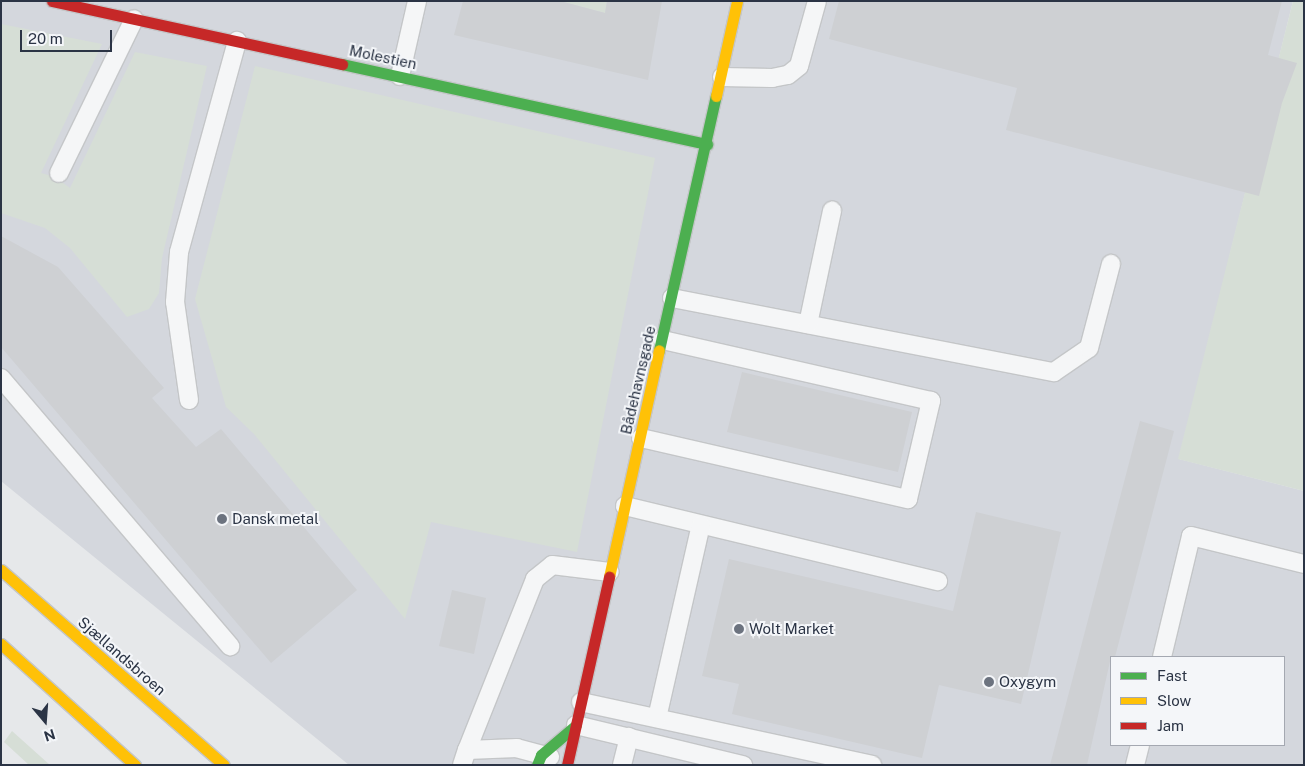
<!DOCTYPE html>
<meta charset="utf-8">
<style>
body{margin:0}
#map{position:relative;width:1305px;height:766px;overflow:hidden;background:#e6e8ea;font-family:"Public Sans",sans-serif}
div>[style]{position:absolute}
.built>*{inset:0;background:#d4d7dd}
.green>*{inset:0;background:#d6ded6}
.building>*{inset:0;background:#ced0d3}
.roads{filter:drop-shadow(1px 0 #c4c6c8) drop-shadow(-1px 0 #c4c6c8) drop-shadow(0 1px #c4c6c8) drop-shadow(0 -1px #c4c6c8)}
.lane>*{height:18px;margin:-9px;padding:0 9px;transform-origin:9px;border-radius:9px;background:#f5f6f7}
.fast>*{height:11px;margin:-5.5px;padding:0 5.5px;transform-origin:5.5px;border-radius:5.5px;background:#4caf50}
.slow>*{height:11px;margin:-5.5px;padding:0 5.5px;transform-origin:5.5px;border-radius:5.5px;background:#ffc107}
.jam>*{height:11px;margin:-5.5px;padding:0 5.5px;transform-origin:5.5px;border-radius:5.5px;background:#c62828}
.dots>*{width:14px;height:14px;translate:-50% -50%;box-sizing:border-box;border:2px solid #f4f6f9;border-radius:50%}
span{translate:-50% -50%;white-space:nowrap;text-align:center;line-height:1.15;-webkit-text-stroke:4px #f4f6f9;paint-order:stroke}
.street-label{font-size:15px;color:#2b3445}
.poi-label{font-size:15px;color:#2b3445}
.left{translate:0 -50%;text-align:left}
.frame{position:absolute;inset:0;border:2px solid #2b3445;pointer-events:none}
.legend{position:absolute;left:1110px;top:656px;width:175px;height:90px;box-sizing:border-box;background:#f4f6f9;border:1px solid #a4a8b1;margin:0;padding:6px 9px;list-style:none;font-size:15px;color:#2b3445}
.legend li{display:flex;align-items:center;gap:10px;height:25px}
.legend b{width:25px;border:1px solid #a4a8b1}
.north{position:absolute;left:20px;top:696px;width:50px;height:50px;-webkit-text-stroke:4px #f4f6f9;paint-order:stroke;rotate:162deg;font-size:14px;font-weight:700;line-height:20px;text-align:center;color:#2b3445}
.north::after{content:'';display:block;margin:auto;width:18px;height:22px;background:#2b3445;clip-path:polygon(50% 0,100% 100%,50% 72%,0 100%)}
.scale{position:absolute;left:20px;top:30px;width:92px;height:22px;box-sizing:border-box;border:2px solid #2b3445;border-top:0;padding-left:6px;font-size:15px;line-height:18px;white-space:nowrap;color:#2b3445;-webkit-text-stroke:4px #f4f6f9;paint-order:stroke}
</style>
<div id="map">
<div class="built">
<i style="clip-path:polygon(evenodd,1px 1px,1293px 1px,1179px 459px,1304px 491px,1304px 765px,349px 765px,1px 481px,1px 1px,1111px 657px,1284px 657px,1284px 745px,1111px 745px,1111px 657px)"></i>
</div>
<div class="green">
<i style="clip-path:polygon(560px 1px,607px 1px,605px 13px)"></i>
<i style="clip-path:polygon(1293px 1px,1304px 1px,1304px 491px,1178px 459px)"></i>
<i style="clip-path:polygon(1px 24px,102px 44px,41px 173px,55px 177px,70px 188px,135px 52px,207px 66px,162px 258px,159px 293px,149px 309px,127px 317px,70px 248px,45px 228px,1px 213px)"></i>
<i style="clip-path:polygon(255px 66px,655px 158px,577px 552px,431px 522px,405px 619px,254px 434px,226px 407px,195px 299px)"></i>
<i style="clip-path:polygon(12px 731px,50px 765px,29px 765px,4px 742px)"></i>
</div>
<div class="building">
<i style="clip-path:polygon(463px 1px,560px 1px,605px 13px,607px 1px,662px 1px,648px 80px,454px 35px)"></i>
<i style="clip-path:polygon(839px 1px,1282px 1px,1268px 55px,1297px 63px,1282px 103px,1259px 196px,1006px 130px,1017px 88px,829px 39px)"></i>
<i style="clip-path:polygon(1px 236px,58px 267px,164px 388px,152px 398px,196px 447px,221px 429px,357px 590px,271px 663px,1px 347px)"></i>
<i style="clip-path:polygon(742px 372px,912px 412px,898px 472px,727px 432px)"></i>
<i style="clip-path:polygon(1140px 421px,1174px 431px,1115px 657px,1111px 657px,1087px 765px,1050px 765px)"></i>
<i style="clip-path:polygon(976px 512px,1061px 532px,1021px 704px,939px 685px,922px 758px,732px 714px,739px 684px,702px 676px,729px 559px,953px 611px)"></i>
<i style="clip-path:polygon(452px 590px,486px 598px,474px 654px,439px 646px)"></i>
</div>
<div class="roads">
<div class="lane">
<i style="left:400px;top:76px;width:77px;rotate:-77.2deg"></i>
<i style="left:722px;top:77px;width:50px;rotate:1.1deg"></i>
<i style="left:772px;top:78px;width:16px;rotate:-11deg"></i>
<i style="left:788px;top:75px;width:14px;rotate:-39deg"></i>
<i style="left:799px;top:66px;width:67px;rotate:-74.5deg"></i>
<i style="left:59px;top:173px;width:171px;rotate:-64deg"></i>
<i style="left:672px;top:298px;width:389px;rotate:11deg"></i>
<i style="left:1054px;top:372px;width:42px;rotate:-34.4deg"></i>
<i style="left:1089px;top:348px;width:87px;rotate:-75.3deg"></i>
<i style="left:808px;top:324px;width:116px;rotate:-78deg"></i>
<i style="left:1px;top:378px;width:353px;rotate:49.5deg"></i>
<i style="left:189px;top:400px;width:99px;rotate:-98.1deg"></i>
<i style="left:175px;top:302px;width:50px;rotate:-85.4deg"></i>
<i style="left:179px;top:252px;width:219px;rotate:-74.6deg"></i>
<i style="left:641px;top:438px;width:274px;rotate:12.9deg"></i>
<i style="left:908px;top:499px;width:101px;rotate:-76.8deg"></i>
<i style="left:931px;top:401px;width:275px;rotate:-167.2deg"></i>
<i style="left:625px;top:506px;width:322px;rotate:13.5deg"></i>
<i style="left:1162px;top:657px;width:124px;rotate:-76.5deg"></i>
<i style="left:1191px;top:536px;width:116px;rotate:13.9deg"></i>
<i style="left:581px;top:702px;width:298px;rotate:12.2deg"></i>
<i style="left:657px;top:718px;width:198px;rotate:-77.2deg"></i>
<i style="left:576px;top:725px;width:172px;rotate:13.5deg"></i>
<i style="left:550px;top:757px;width:34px;rotate:-165deg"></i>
<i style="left:517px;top:748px;width:50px;rotate:177.7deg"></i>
<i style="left:467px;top:750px;width:184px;rotate:-68.3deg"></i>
<i style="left:535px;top:579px;width:22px;rotate:-39deg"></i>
<i style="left:552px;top:565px;width:58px;rotate:6.9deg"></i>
<i style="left:462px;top:765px;width:16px;rotate:-72deg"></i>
<i style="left:622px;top:765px;width:29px;rotate:-76deg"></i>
<i style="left:1135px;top:765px;width:21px;rotate:-76deg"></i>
</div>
<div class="fast">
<i style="left:342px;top:64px;width:374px;rotate:12.4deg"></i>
<i style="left:659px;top:350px;width:260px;rotate:-77.4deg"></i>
<i style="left:537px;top:765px;width:11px;rotate:-68deg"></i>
<i style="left:541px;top:755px;width:46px;rotate:-40.6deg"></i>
</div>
<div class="slow">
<i style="left:716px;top:96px;width:97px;rotate:-77.5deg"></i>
<i style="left:1px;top:570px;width:296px;rotate:41.2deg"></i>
<i style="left:609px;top:577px;width:232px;rotate:-77.6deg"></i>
<i style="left:1px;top:644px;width:181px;rotate:42.1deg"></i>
</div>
<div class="jam">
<i style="left:52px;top:1px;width:297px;rotate:12.3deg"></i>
<i style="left:567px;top:765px;width:193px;rotate:-77.4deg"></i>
</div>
</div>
<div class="dots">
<i style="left:222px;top:519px;background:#6c737f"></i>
<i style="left:739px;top:629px;background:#6c737f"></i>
<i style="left:989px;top:682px;background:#6c737f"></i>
</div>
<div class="street-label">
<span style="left:383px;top:57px;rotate:12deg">Molestien</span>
<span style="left:638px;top:380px;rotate:-77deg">Bådehavnsgade</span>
<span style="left:122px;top:656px;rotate:41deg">Sjællandsbroen</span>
</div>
<div class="poi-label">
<span class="left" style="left:232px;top:519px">Dansk metal</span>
<span class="left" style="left:749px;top:629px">Wolt Market</span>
<span class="left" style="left:999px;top:682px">Oxygym</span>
</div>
<div class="frame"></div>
<ul class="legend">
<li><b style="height:6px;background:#4caf50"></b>Fast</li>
<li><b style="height:6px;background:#ffc107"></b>Slow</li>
<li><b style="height:6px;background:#c62828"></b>Jam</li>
</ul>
<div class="north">N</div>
<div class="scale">20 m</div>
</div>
